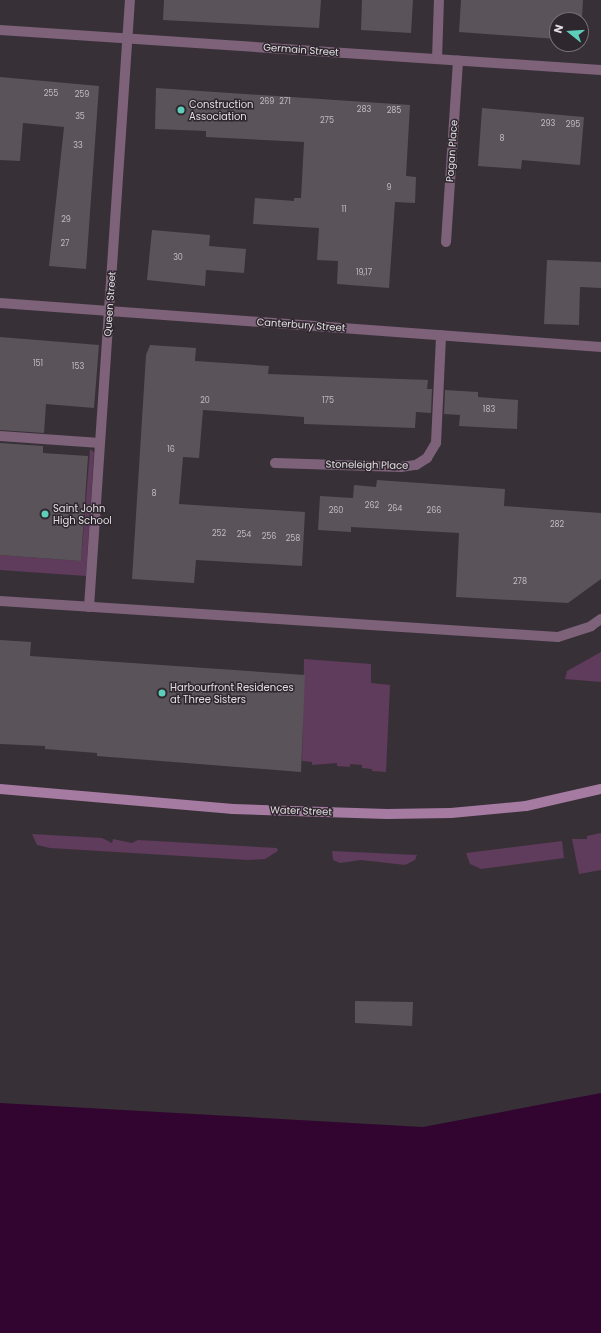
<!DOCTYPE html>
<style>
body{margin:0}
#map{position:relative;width:601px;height:1333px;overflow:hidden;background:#383037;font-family:Poppins,sans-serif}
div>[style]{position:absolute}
.green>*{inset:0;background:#5f3b5c}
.water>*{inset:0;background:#31052f}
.building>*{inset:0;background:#5b535a}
.lane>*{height:10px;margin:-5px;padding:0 5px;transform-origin:5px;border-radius:5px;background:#7d627a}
.street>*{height:10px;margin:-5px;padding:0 5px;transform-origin:5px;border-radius:5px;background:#7d627a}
.secondary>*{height:10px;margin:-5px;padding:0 5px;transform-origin:5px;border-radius:5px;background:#a67ba2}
.dots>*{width:11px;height:11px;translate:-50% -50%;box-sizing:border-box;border:2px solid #2e272d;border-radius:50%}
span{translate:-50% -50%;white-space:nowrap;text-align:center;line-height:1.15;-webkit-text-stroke:3px #2e272d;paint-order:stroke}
.number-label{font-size:8px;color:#c1bbc1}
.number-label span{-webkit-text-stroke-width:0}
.street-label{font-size:10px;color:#e3dee3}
.poi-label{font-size:10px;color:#e3dee3}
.left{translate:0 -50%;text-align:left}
.north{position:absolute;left:549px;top:12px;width:40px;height:40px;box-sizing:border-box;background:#2e272d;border:1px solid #767076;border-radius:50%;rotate:287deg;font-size:11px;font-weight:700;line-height:16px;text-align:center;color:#e3dee3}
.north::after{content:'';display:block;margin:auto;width:14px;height:18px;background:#5cceba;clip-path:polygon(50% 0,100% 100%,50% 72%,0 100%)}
</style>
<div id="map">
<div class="green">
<i style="clip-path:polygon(90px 449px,94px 452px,86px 576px,0 570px,0 555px,81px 561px)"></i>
<i style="clip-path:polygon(601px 652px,601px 682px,565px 679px,567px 671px)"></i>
<i style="clip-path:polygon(304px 659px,371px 664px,371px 683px,390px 685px,386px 772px,372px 771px,372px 769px,362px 768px,362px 765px,350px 764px,350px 767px,337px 766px,337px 763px,312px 765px,312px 762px,302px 761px)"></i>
<i style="clip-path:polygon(601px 833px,601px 870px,579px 874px,572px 839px,587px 839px,587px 836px)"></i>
<i style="clip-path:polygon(32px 834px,102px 838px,112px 843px,113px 839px,132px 843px,138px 840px,277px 848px,278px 851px,265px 859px,248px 860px,50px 848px,37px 845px)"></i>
<i style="clip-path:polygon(562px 841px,564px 858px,481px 869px,470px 864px,466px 853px)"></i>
<i style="clip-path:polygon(332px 851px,417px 855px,415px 860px,405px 865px,361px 860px,340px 863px,333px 860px)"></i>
</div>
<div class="water">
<i style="clip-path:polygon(601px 1093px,601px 1333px,0 1333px,0 1103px,423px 1127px)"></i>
</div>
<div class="building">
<i style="clip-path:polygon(164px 0,321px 0,319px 28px,163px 20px)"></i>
<i style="clip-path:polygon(362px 0,413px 0,411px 33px,361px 30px)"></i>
<i style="clip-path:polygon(461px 0,583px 0,581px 37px,581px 20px,557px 20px,557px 39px,459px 32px)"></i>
<i style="clip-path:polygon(0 77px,99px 86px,86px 269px,49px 266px,64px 127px,23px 123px,20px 161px,0 160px)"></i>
<i style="clip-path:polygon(156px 88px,410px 105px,406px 176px,416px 177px,415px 203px,395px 202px,389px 288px,337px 284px,338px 261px,317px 260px,319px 228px,253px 224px,255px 198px,294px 201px,294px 198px,301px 198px,304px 142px,206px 137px,206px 131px,155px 129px)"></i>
<i style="clip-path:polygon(482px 108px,584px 117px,580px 165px,522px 160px,521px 169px,478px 166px)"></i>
<i style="clip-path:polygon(152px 230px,210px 235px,209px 246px,246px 249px,244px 273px,206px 270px,205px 286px,147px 280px)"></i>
<i style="clip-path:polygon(547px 260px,601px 262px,601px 288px,580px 287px,579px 325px,544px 324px)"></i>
<i style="clip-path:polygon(0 337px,99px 345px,94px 408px,46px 404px,44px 433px,0 430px)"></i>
<i style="clip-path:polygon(150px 345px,196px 348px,195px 361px,269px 366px,268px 374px,428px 380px,427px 389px,432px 389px,431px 413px,416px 412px,415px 428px,304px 424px,304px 417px,203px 410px,199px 458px,183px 457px,179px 504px,305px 512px,302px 566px,196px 560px,194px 583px,132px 579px,146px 355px)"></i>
<i style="clip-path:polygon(445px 390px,478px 392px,478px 397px,518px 400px,517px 429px,459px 426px,460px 415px,444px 414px)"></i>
<i style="clip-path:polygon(0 443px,43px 446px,43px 453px,88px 456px,81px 561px,0 555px)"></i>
<i style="clip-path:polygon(377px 480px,505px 489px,504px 506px,601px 513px,601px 579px,568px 603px,456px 597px,459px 533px,351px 527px,351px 532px,318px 530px,320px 496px,353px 498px,354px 485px,376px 487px)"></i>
<i style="clip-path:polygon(0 640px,31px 642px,30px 656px,305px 675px,301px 772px,97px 756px,97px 753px,45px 749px,45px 746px,0 744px)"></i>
<i style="clip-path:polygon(355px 1001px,413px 1002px,412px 1026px,355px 1023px)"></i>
</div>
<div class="lane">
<i style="left:0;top:436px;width:100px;rotate:4deg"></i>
<i style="left:275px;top:463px;width:126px;rotate:1.8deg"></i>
<i style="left:401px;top:467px;width:15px;rotate:-8deg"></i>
<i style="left:416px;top:465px;width:13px;rotate:-32deg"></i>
<i style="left:427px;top:458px;width:17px;rotate:-59deg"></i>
<i style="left:436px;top:443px;width:108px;rotate:-87.3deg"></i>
</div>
<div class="street">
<i style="left:0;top:30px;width:602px;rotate:3.81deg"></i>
<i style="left:437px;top:59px;width:59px;rotate:-88.1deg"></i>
<i style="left:446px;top:242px;width:182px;rotate:-86.2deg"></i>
<i style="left:0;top:303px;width:603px;rotate:4.19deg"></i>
<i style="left:0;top:601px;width:559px;rotate:3.69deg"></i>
<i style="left:558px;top:637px;width:35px;rotate:-18deg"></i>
<i style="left:591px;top:626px;width:12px;rotate:-35deg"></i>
<i style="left:89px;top:607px;width:608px;rotate:-86.14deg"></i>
</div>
<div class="secondary">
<i style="left:0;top:789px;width:234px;rotate:4.9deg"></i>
<i style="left:233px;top:809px;width:154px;rotate:1.9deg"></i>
<i style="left:387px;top:814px;width:64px;rotate:-0.9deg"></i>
<i style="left:451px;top:813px;width:75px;rotate:-5.3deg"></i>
<i style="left:526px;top:806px;width:77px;rotate:-12.8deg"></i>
</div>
<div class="dots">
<i style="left:181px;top:110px;background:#5cceba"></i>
<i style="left:45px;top:514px;background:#5cceba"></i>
<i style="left:162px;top:693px;background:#5cceba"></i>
</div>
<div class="number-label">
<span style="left:51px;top:94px">255</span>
<span style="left:82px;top:95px">259</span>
<span style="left:267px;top:102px">269</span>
<span style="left:285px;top:102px">271</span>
<span style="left:364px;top:110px">283</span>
<span style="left:394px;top:111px">285</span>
<span style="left:80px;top:117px">35</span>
<span style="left:327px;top:121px">275</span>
<span style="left:548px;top:124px">293</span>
<span style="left:573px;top:125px">295</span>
<span style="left:502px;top:139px">8</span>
<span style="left:78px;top:146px">33</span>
<span style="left:389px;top:188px">9</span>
<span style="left:344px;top:210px">11</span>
<span style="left:66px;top:220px">29</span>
<span style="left:65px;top:244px">27</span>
<span style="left:178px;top:258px">30</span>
<span style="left:364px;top:273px">19,17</span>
<span style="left:38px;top:364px">151</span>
<span style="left:78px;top:367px">153</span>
<span style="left:205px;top:401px">20</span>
<span style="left:328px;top:401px">175</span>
<span style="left:489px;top:410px">183</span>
<span style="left:171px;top:450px">16</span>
<span style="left:154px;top:494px">8</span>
<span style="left:372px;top:506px">262</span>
<span style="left:395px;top:509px">264</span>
<span style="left:336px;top:511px">260</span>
<span style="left:434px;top:511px">266</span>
<span style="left:557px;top:525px">282</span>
<span style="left:219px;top:534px">252</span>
<span style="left:244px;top:535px">254</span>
<span style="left:269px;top:537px">256</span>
<span style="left:293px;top:539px">258</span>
<span style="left:520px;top:582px">278</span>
</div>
<div class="street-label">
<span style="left:301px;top:50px;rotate:4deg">Germain Street</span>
<span style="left:452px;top:151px;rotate:-86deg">Pagan Place</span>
<span style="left:110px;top:304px;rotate:-86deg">Queen Street</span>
<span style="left:301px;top:325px;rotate:4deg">Canterbury Street</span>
<span style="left:367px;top:465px;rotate:1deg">Stoneleigh Place</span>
<span style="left:301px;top:811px;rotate:2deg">Water Street</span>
</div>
<div class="poi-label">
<span class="left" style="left:189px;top:110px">Construction<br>Association</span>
<span class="left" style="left:53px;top:514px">Saint John<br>High School</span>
<span class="left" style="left:170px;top:693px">Harbourfront Residences<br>at Three Sisters</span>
</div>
<div class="north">N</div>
</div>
